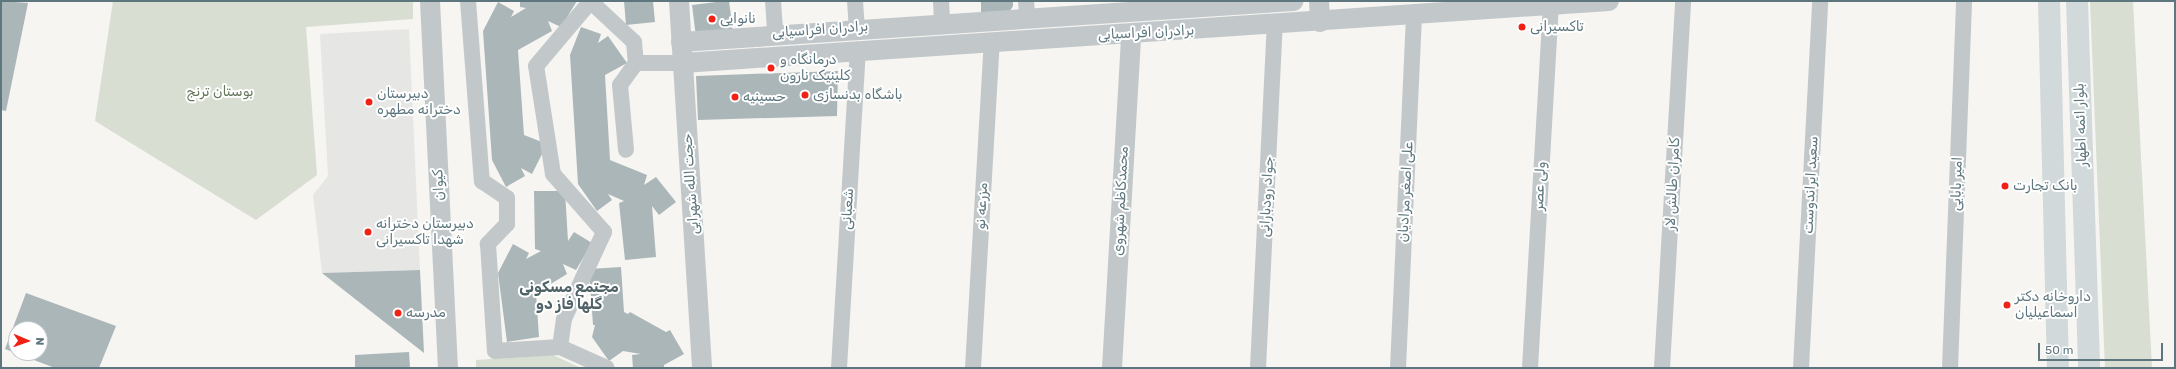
<!DOCTYPE html>
<meta charset="utf-8">
<style>
body{margin:0}
#map{position:relative;width:2176px;height:369px;overflow:hidden;background:#f6f5f1;font-family:Rubik,Vazirmatn,sans-serif}
div>[style]{position:absolute}
.built>*{inset:0;background:#e6e6e5}
.green>*{inset:0;background:#d8ded2}
.building>*{inset:0;background:#abb6b9}
.minor>*{height:16px;margin:-8px;padding:0 8px;transform-origin:8px;border-radius:8px;background:#c2c8ca}
.tertiary>*{height:20px;margin:-10px;padding:0 10px;transform-origin:10px;border-radius:10px;background:#c2c8ca}
.secondary>*{height:22px;margin:-11px;padding:0 11px;transform-origin:11px;border-radius:11px;background:#d2d9db}
.dots>*{width:11px;height:11px;translate:-50% -50%;box-sizing:border-box;border:2px solid #fff;border-radius:50%}
span{translate:-50% -50%;white-space:nowrap;text-align:center;line-height:1.15;-webkit-text-stroke:4px #fff;paint-order:stroke}
.poi-label{font-size:14px;color:#5e777f}
.left{translate:0 -50%;text-align:left}
.street-label{font-size:14px;color:#5e777f}
.park-label{font-size:14px;color:#66775d}
.neighbourhood-label{font-size:15px;color:#506369;font-weight:700}
.frame{position:absolute;inset:0;border:2px solid #5e777f;pointer-events:none}
.north{position:absolute;left:8px;top:321px;width:40px;height:40px;box-sizing:border-box;background:#fff;border:1px solid #bfc9cc;border-radius:50%;rotate:92deg;font-size:11px;font-weight:700;line-height:16px;text-align:center;color:#5e777f}
.north::after{content:'';display:block;margin:auto;width:14px;height:18px;background:#f12116;clip-path:polygon(50% 0,100% 100%,50% 72%,0 100%)}
.scale{position:absolute;left:2038px;top:343px;width:125px;height:18px;box-sizing:border-box;border:2px solid #5e777f;border-top:0;padding-left:5px;font-size:12px;line-height:14px;white-space:nowrap;color:#5e777f;-webkit-text-stroke:3px #fff;paint-order:stroke}
</style>
<div id="map">
<div class="built">
<i style="clip-path:polygon(409px 29px,420px 270px,322px 273px,313px 195px,328px 176px,320px 34px)"></i>
</div>
<div class="green">
<i style="clip-path:polygon(113px 1px,413px 1px,413px 19px,306px 27px,317px 175px,256px 220px,95px 121px)"></i>
<i style="clip-path:polygon(2090px 1px,2133px 1px,2152px 368px,2105px 368px)"></i>
<i style="clip-path:polygon(553px 355px,581px 368px,476px 368px,476px 360px)"></i>
</div>
<div class="building">
<i style="clip-path:polygon(1px 1px,28px 3px,6px 111px,1px 110px)"></i>
<i style="clip-path:polygon(520px 1px,577px 1px,561px 27px,548px 21px,552px 31px,518px 50px,524px 135px,547px 144px,532px 174px,521px 168px,525px 176px,506px 187px,492px 160px,483px 31px,498px 2px,514px 11px,511px 17px,526px 8px,520px 7px)"></i>
<i style="clip-path:polygon(624px 1px,653px 1px,655px 22px,626px 25px)"></i>
<i style="clip-path:polygon(725px 1px,729px 1px,733px 32px,696px 37px,692px 5px)"></i>
<i style="clip-path:polygon(981px 1px,1013px 1px,1013px 6px,1007px 16px,981px 16px)"></i>
<i style="clip-path:polygon(581px 27px,601px 34px,598px 43px,608px 36px,627px 63px,605px 75px,610px 160px,647px 175px,644px 185px,656px 177px,676px 202px,659px 215px,652px 206px,656px 257px,625px 260px,619px 203px,624px 201px,608px 194px,612px 200px,597px 211px,578px 184px,570px 55px)"></i>
<i style="clip-path:polygon(838px 71px,837px 116px,698px 120px,696px 76px)"></i>
<i style="clip-path:polygon(534px 191px,565px 191px,568px 241px,574px 232px,592px 243px,576px 270px,563px 264px,567px 274px,536px 293px,539px 337px,507px 342px,498px 273px,513px 244px,529px 253px,526px 259px,541px 251px,535px 249px)"></i>
<i style="clip-path:polygon(621px 267px,624px 312px,628px 314px,630px 312px,666px 332px,670px 330px,684px 354px,664px 365px,664px 368px,633px 368px,632px 355px,641px 354px,623px 351px,609px 361px,592px 337px,595px 325px,593px 325px,589px 269px)"></i>
<i style="clip-path:polygon(420px 270px,424px 353px,322px 273px)"></i>
<i style="clip-path:polygon(evenodd,26px 293px,116px 326px,99px 368px,55px 368px,5px 349px,26px 293px,16px 329px,40px 329px,40px 353px,16px 353px,16px 329px)"></i>
<i style="clip-path:polygon(409px 352px,410px 368px,355px 368px,355px 355px)"></i>
</div>
<div class="minor">
<i style="left:468px;top:1px;width:181px;rotate:85.6deg"></i>
<i style="left:482px;top:181px;width:30px;rotate:34deg"></i>
<i style="left:507px;top:198px;width:26px;rotate:90deg"></i>
<i style="left:507px;top:224px;width:28px;rotate:134deg"></i>
<i style="left:488px;top:244px;width:107px;rotate:86.3deg"></i>
<i style="left:495px;top:351px;width:65px;rotate:-3.5deg"></i>
<i style="left:560px;top:347px;width:51px;rotate:24.1deg"></i>
<i style="left:590px;top:1px;width:60px;rotate:43deg"></i>
<i style="left:634px;top:42px;width:21px;rotate:85deg"></i>
<i style="left:636px;top:63px;width:27px;rotate:126deg"></i>
<i style="left:620px;top:85px;width:65px;rotate:84.7deg"></i>
<i style="left:773px;top:1px;width:32px;rotate:86deg"></i>
<i style="left:855px;top:1px;width:27px;rotate:86deg"></i>
<i style="left:941px;top:1px;width:21px;rotate:87deg"></i>
<i style="left:1026px;top:1px;width:16px;rotate:86deg"></i>
<i style="left:636px;top:63px;width:47px"></i>
<i style="left:560px;top:347px;width:28px;rotate:-82deg"></i>
<i style="left:564px;top:319px;width:96px;rotate:-65.3deg"></i>
<i style="left:604px;top:232px;width:77px;rotate:-131.3deg"></i>
<i style="left:553px;top:174px;width:109px;rotate:-98.9deg"></i>
<i style="left:536px;top:66px;width:84px;rotate:-49.8deg"></i>
<i style="left:839px;top:368px;width:319px;rotate:-86.6deg"></i>
<i style="left:973px;top:368px;width:326px;rotate:-86.7deg"></i>
<i style="left:1258px;top:368px;width:342px;rotate:-87.2deg"></i>
<i style="left:1398px;top:368px;width:353px;rotate:-87.4deg"></i>
<i style="left:1530px;top:368px;width:364px;rotate:-86.7deg"></i>
<i style="left:1662px;top:368px;width:368px;rotate:-86.7deg"></i>
<i style="left:1801px;top:368px;width:367px;rotate:-87deg"></i>
<i style="left:1950px;top:368px;width:367px;rotate:-87.8deg"></i>
</div>
<div class="tertiary">
<i style="left:430px;top:1px;width:367px;rotate:87.2deg"></i>
<i style="left:679px;top:1px;width:368px;rotate:86.4deg"></i>
<i style="left:1319px;top:1px;width:21px;rotate:87deg"></i>
<i style="left:681px;top:42px;width:614px;rotate:-3.83deg"></i>
<i style="left:683px;top:63px;width:928px;rotate:-3.83deg"></i>
<i style="left:1112px;top:368px;width:335px;rotate:-86.7deg"></i>
</div>
<div class="secondary">
<i style="left:2049px;top:1px;width:367px;rotate:88.6deg"></i>
<i style="left:2077px;top:1px;width:367px;rotate:88.1deg"></i>
</div>
<div class="dots">
<i style="left:712px;top:19px;background:#f12116"></i>
<i style="left:1522px;top:27px;background:#f12116"></i>
<i style="left:771px;top:68px;background:#f12116"></i>
<i style="left:805px;top:95px;background:#f12116"></i>
<i style="left:735px;top:97px;background:#f12116"></i>
<i style="left:369px;top:102px;background:#f12116"></i>
<i style="left:2005px;top:186px;background:#f12116"></i>
<i style="left:368px;top:232px;background:#f12116"></i>
<i style="left:2007px;top:305px;background:#f12116"></i>
<i style="left:398px;top:313px;background:#f12116"></i>
</div>
<div class="poi-label">
<span class="left" style="left:720px;top:19px">نانوایی</span>
<span class="left" style="left:1530px;top:27px">تاکسیرانی</span>
<span class="left" style="left:780px;top:68px">درمانگاه و<br>کلینیک نارون</span>
<span class="left" style="left:377px;top:102px">دبیرستان<br>دخترانه مطهره</span>
<span class="left" style="left:813px;top:95px">باشگاه بدنسازی</span>
<span class="left" style="left:743px;top:97px">حسینیه</span>
<span class="left" style="left:2013px;top:186px">بانک تجارت</span>
<span class="left" style="left:376px;top:232px">دبیرستان دخترانه<br>شهدا تاکسیرانی</span>
<span class="left" style="left:2015px;top:305px">داروخانه دکتر<br>اسماعیلیان</span>
<span class="left" style="left:406px;top:313px">مدرسه</span>
</div>
<div class="street-label">
<span style="left:820px;top:30px;rotate:-4deg">برادران افراسیابی</span>
<span style="left:1146px;top:33px;rotate:-3deg">برادران افراسیابی</span>
<span style="left:2081px;top:125px;rotate:-92deg">بلوار ائمه اطهار</span>
<span style="left:691px;top:184px;rotate:-94deg">حجت الله شهرابی</span>
<span style="left:1673px;top:184px;rotate:-87deg">کامران طالش لار</span>
<span style="left:1957px;top:184px;rotate:-88deg">امیر بابایی</span>
<span style="left:439px;top:185px;rotate:-93deg">کیوان</span>
<span style="left:1811px;top:185px;rotate:-87deg">سعید ایراندوست</span>
<span style="left:1540px;top:186px;rotate:-87deg">ولی عصر</span>
<span style="left:1406px;top:192px;rotate:-87deg">علی اصغر مرادیان</span>
<span style="left:1267px;top:197px;rotate:-87deg">جواد رودبارانی</span>
<span style="left:1121px;top:201px;rotate:-87deg">محمدکاظم شهروی</span>
<span style="left:982px;top:206px;rotate:-87deg">مزرعه نو</span>
<span style="left:848px;top:209px;rotate:-87deg">شعبانی</span>
</div>
<div class="park-label">
<span style="left:220px;top:92px">بوستان ترنج</span>
</div>
<div class="neighbourhood-label">
<span style="left:569px;top:296px">مجتمع مسکونی<br>گلها فاز دو</span>
</div>
<div class="frame"></div>
<div class="north">N</div>
<div class="scale">50 m</div>
</div>
